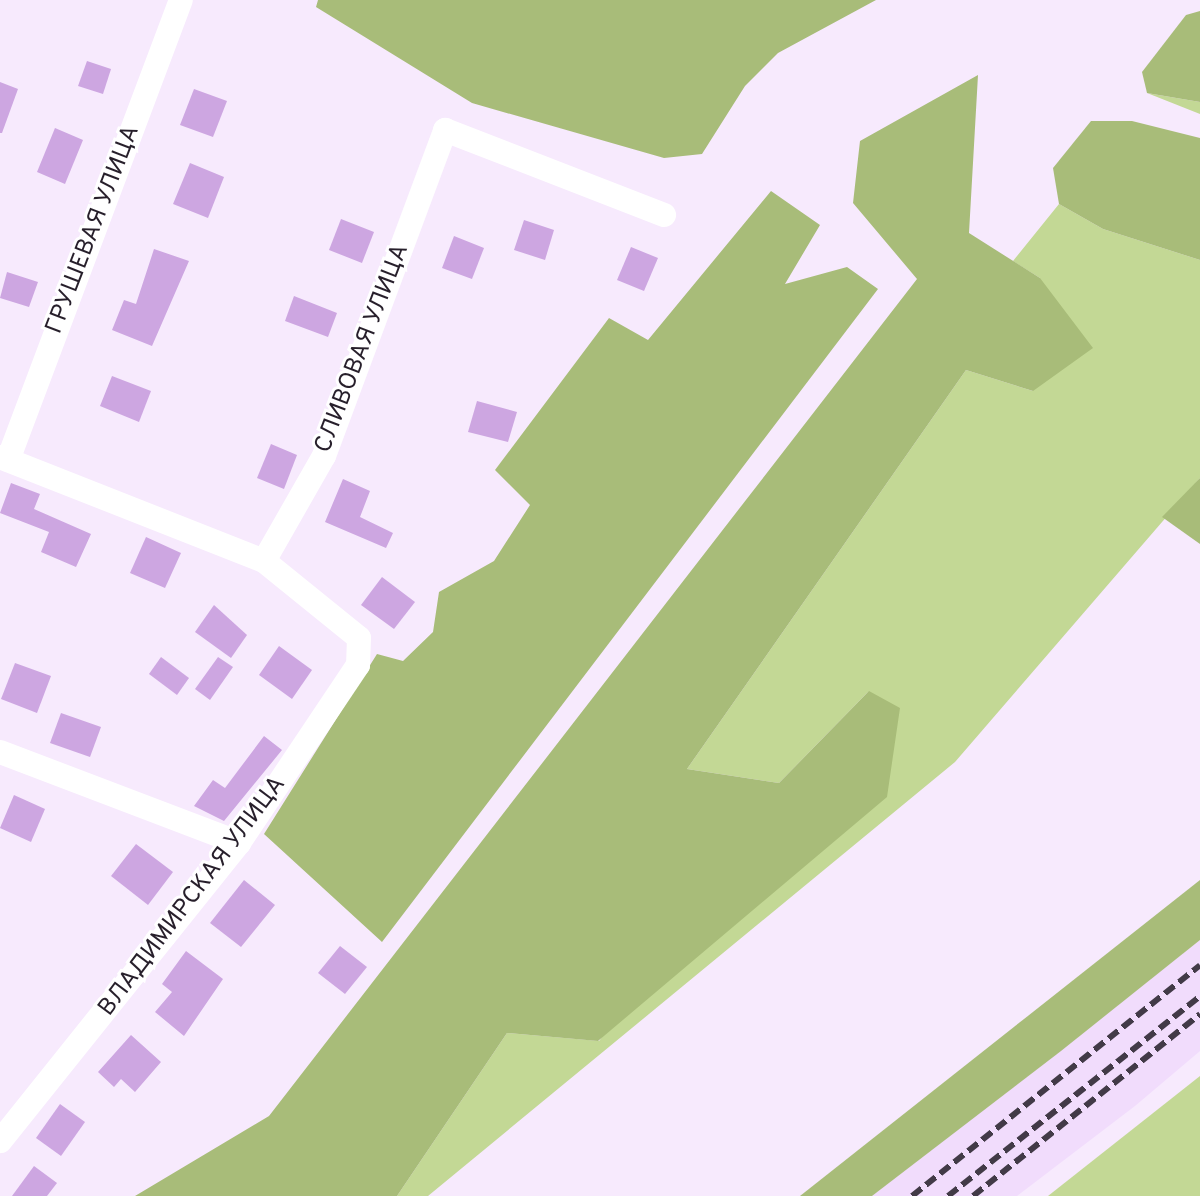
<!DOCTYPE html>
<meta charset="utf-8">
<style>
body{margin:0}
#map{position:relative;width:1200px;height:1196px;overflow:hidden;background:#f7eafd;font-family:Overpass,sans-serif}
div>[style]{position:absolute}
.built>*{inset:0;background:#f1dcfc}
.green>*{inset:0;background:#c3d895}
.forest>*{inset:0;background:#a8bc79}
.building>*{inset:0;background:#cda6e1}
.street>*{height:24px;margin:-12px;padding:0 12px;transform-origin:12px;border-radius:12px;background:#fff}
.rail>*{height:6px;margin-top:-3px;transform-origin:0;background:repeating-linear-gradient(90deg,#423a47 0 12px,transparent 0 18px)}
span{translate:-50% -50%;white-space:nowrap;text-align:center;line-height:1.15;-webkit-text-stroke:6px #fff;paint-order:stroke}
.street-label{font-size:24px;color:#271f2b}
</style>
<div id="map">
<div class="built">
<i style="clip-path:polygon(1200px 940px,1200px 1051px,1135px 1106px,1017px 1196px,872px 1196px)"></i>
</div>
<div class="green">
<i style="clip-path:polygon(1147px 93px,1200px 102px,1200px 114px)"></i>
<i style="clip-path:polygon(1059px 204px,1103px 229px,1200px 260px,1200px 478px,955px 762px,428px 1196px,397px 1196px,507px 1033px,599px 1041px,869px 691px,779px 783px,687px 769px,966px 370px,1033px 391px,1040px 278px,1013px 261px)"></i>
<i style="clip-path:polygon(1200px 1076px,1200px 1196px,1048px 1196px)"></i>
</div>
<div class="forest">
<i style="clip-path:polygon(318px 0,876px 0,778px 53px,745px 86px,702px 154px,664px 158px,472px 103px,316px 7px)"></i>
<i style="clip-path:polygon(1200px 11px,1200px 102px,1147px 93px,1142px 72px,1186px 15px)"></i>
<i style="clip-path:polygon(978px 75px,969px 233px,1040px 278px,1093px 348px,1033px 391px,966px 370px,687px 769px,779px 783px,869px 691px,900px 708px,887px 797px,598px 1041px,507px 1033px,397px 1196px,135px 1196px,269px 1116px,917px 279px,853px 203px,860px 141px)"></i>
<i style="clip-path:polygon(1091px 121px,1132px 121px,1200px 138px,1200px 260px,1103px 229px,1059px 204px,1053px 168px)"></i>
<i style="clip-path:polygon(771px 191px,820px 225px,785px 284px,847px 267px,878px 289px,382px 942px,264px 834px,377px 654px,403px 661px,433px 632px,439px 592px,494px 561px,530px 505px,495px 470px,609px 318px,648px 340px)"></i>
<i style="clip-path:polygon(1200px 478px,1200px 544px,1162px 517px)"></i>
<i style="clip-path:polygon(1200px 880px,1200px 940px,1061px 1051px,872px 1196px,800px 1196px)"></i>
</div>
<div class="building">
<i style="clip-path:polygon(87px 61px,111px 69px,103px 94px,78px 86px)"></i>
<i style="clip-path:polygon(0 82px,18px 89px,2px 133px,0 133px)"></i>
<i style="clip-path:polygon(194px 89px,227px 101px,213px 137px,180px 125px)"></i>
<i style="clip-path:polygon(55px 128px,83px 140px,65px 184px,37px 172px)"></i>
<i style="clip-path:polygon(190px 163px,224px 177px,208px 218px,173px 204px)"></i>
<i style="clip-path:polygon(341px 219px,374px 232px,362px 263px,329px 250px)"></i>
<i style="clip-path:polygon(524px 220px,554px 230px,545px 260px,514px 250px)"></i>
<i style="clip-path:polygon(454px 236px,484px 248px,472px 279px,442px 268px)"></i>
<i style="clip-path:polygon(631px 247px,658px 258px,644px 291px,617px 280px)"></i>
<i style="clip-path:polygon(154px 249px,189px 261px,152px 346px,112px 330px,124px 300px,136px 304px)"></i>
<i style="clip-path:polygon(7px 272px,38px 282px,29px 307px,0 298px)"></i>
<i style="clip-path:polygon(294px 296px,337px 313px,328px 337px,285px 321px)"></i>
<i style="clip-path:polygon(112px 376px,151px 391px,139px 422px,100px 406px)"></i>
<i style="clip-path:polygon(477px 401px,517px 412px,508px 442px,468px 432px)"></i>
<i style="clip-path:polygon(271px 444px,297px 455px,284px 489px,257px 478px)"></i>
<i style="clip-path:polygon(343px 479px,370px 491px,360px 517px,393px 533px,386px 548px,325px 522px)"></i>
<i style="clip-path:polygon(11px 483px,40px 494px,34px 509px,91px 534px,76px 567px,41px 552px,49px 532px,0 513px)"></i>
<i style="clip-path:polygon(146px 537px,181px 553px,165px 588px,130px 573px)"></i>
<i style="clip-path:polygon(382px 577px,415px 602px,394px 629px,361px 605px)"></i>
<i style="clip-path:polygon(214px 605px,247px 635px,231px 658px,195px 632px)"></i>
<i style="clip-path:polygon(279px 646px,312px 670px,292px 699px,259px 675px)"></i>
<i style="clip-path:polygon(161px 657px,189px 678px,177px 695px,149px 674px)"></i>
<i style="clip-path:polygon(218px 657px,233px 667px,210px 700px,195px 689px)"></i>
<i style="clip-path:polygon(15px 663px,51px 676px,37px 713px,1px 699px)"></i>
<i style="clip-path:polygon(61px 713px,101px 727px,90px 757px,50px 743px)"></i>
<i style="clip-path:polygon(264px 736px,282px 750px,224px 821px,194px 806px,213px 780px,225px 788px)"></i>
<i style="clip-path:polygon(14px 795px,45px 809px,31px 842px,0 828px)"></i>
<i style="clip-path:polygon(136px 844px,173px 872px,148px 905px,111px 876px)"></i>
<i style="clip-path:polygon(244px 880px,275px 905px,241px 947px,210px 923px)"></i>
<i style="clip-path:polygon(340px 946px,367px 967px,345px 994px,318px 973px)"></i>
<i style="clip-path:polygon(186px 951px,223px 979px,184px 1036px,155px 1012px,172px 992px,162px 984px)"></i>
<i style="clip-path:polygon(131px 1035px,161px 1062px,135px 1092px,121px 1079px,114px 1087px,98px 1072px)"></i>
<i style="clip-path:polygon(60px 1104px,85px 1122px,61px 1156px,36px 1138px)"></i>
<i style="clip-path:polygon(34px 1166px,57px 1183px,47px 1196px,12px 1196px)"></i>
</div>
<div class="street">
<i style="left:0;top:457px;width:284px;rotate:21.5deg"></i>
<i style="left:264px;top:561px;width:122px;rotate:39deg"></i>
<i style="left:359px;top:638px;width:27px;rotate:92deg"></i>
<i style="left:358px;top:665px;width:214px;rotate:123.8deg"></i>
<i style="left:239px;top:843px;width:382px;rotate:128.7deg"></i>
<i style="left:8px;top:460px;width:491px;rotate:-69.4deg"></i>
<i style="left:264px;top:561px;width:121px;rotate:-60.3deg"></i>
<i style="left:324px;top:456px;width:348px;rotate:-69.6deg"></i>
<i style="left:445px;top:130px;width:235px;rotate:21.2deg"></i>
<i style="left:0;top:752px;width:256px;rotate:20.8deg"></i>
</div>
<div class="rail">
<i style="left:912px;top:1196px;width:369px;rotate:-38.7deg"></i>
<i style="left:948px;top:1196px;width:322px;rotate:-38.4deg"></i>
<i style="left:973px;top:1196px;width:291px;rotate:-38.7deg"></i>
</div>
<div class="street-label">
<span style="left:94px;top:230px;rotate:-69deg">ГРУШЕВАЯ УЛИЦА</span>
<span style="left:363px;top:349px;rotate:-69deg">СЛИВОВАЯ УЛИЦА</span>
<span style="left:193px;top:897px;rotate:-53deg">ВЛАДИМИРСКАЯ УЛИЦА</span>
</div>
</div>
